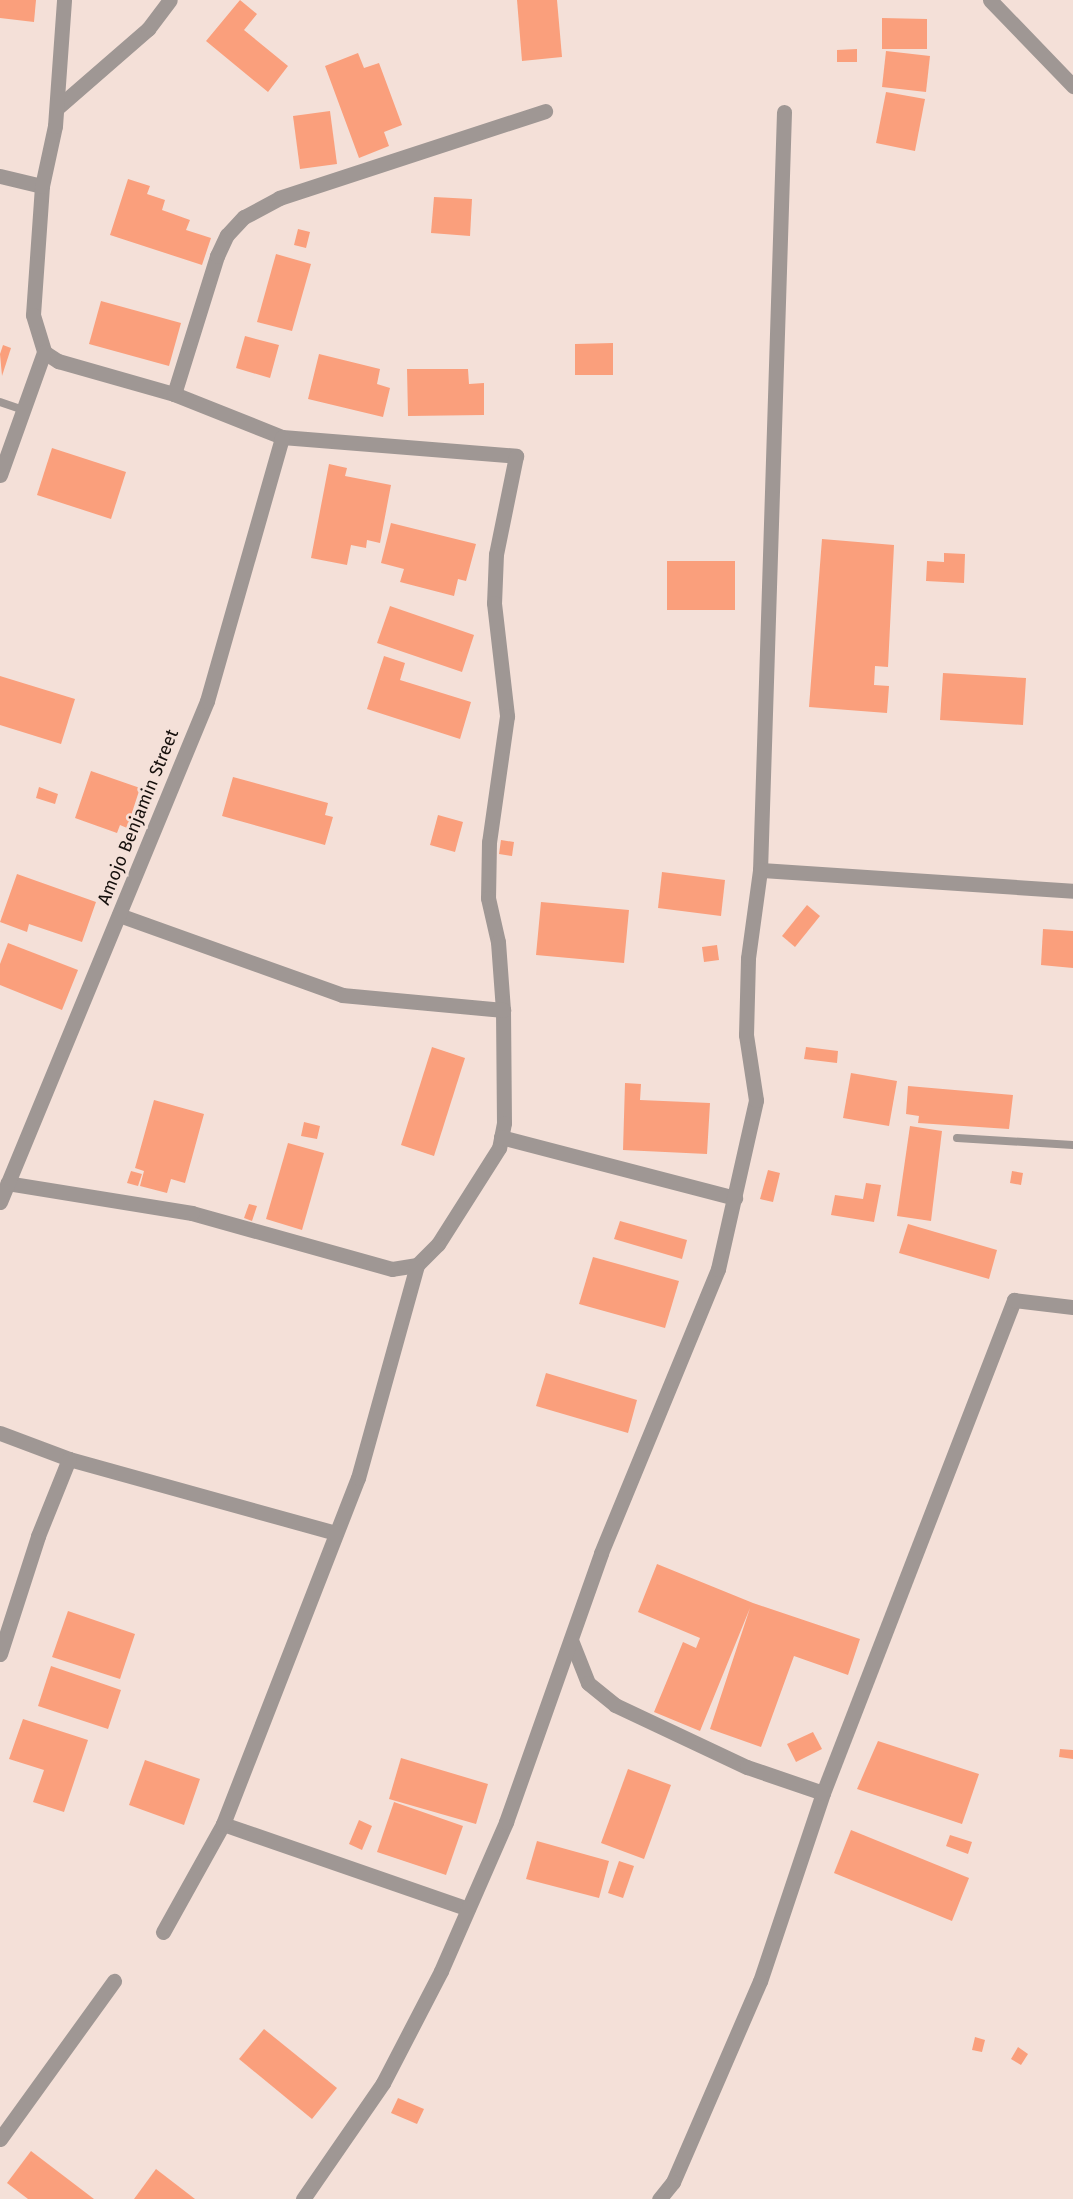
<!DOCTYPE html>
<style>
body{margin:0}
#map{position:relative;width:1073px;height:2199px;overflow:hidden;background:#f4e0d8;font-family:"Fira Sans",sans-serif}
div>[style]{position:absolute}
.building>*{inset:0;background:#fa9f7c}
.lane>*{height:8px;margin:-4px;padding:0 4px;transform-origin:4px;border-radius:4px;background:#9f9794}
.street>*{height:15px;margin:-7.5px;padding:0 7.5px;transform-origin:7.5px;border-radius:7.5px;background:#9f9794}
span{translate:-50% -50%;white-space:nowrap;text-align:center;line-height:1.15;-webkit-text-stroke:6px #f4e0d8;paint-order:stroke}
.street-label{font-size:18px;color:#140e0b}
</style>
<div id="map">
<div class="building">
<i style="clip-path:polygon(0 0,36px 0,34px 22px,0 18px)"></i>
<i style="clip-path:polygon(240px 0,257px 14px,244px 30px,288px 66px,268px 92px,206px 41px)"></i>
<i style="clip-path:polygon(517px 0,557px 0,562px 57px,522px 61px)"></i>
<i style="clip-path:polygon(882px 18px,927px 19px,927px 49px,882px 49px)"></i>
<i style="clip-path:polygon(857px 49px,857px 62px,837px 62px,837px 50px)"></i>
<i style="clip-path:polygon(886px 51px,930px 56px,926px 92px,882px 87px)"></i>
<i style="clip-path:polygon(358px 53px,364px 68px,379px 63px,402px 125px,384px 132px,389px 146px,359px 158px,325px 66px)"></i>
<i style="clip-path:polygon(886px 92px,925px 99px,915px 151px,876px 143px)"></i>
<i style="clip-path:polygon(330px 111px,337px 164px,300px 169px,293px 116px)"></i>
<i style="clip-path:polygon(128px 179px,150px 186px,147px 194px,165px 200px,162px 210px,190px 220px,186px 230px,211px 238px,202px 265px,110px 235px)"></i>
<i style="clip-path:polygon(434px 197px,472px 199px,470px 236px,431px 233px)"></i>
<i style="clip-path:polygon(298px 229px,310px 232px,306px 248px,294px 245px)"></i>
<i style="clip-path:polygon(276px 254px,311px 264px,292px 331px,257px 322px)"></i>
<i style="clip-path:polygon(101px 301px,181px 323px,169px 366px,89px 344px)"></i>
<i style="clip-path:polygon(245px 336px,279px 345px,270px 378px,236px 368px)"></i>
<i style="clip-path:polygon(613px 343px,613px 375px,575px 375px,575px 344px)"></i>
<i style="clip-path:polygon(3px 345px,11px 348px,2px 376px,0 354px)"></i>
<i style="clip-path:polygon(319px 354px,380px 369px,377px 384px,390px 388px,383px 417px,308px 399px)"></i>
<i style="clip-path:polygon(407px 369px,468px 369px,469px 384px,484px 383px,484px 415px,408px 416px)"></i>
<i style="clip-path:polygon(52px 448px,126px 472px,111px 519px,37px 495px)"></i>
<i style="clip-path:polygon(329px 464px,347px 468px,345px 476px,391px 485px,380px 543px,367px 540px,366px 548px,351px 545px,347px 565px,311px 558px)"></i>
<i style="clip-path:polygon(391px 523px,476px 544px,466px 581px,458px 579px,454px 596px,400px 582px,404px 569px,381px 563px)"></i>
<i style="clip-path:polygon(822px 539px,894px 545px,888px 667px,875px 666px,874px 685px,889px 686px,887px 713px,809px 707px)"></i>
<i style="clip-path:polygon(944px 553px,965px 554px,964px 583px,926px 581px,927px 561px,944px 562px)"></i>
<i style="clip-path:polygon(667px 561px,735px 561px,735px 610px,667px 610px)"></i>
<i style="clip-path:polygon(390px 606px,474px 635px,462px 672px,377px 643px)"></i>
<i style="clip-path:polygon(384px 656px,405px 663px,400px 680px,471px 702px,460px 739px,367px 709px)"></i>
<i style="clip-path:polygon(943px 673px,1026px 678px,1023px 725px,940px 720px)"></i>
<i style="clip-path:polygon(0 676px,75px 699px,61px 744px,0 725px)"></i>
<i style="clip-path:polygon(91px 771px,140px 788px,127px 828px,120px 825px,117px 833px,75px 818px)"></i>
<i style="clip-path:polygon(233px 777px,328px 803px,325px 815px,333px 817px,325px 845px,222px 816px)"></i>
<i style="clip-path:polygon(39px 787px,58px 794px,55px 804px,36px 798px)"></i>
<i style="clip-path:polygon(438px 815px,463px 822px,455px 852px,430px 845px)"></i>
<i style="clip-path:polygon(501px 840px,514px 842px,512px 856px,499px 854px)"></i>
<i style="clip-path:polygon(662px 872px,725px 880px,721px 916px,658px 908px)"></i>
<i style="clip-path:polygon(17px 874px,96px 902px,82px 942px,29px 924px,27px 932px,0 922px)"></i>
<i style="clip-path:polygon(541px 902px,629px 910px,624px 963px,536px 955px)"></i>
<i style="clip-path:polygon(807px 905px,820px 916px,795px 947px,782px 936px)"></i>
<i style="clip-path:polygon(1043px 929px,1073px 931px,1073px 968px,1041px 965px)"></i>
<i style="clip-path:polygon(8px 943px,78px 970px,62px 1010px,0 985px,0 964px)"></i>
<i style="clip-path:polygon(717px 945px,719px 960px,704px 962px,702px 947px)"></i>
<i style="clip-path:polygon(432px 1047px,465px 1058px,434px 1156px,401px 1145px)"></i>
<i style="clip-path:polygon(806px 1047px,838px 1051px,837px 1063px,804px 1059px)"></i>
<i style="clip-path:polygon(851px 1073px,897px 1081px,889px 1126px,843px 1118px)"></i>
<i style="clip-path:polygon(625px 1083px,641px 1084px,640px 1100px,710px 1103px,707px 1154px,623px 1150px)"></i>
<i style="clip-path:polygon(908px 1086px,1013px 1095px,1009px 1129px,918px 1123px,919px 1116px,906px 1114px)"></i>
<i style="clip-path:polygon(154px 1100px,204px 1114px,185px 1183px,171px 1179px,167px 1193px,140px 1186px,144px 1171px,135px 1168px)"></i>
<i style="clip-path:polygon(304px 1122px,320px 1126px,317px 1139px,301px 1136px)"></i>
<i style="clip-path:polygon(910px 1126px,942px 1131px,931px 1221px,897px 1216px)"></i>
<i style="clip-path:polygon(288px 1143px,324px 1153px,302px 1230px,266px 1219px)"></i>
<i style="clip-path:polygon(768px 1170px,780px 1173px,773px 1202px,760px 1199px)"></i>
<i style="clip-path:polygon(131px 1171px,142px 1174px,138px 1186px,127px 1183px)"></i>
<i style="clip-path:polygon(1012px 1171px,1023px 1173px,1021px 1185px,1010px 1183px)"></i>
<i style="clip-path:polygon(866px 1183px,881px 1185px,874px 1222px,831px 1215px,835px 1195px,863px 1199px)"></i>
<i style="clip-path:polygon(249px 1204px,257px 1206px,252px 1221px,244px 1218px)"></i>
<i style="clip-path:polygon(620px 1221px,687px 1240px,682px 1259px,614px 1239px)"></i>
<i style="clip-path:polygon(908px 1224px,997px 1250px,989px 1279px,899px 1253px)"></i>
<i style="clip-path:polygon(593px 1257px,679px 1281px,665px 1328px,579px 1304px)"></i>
<i style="clip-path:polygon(546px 1373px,637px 1400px,628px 1433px,536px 1406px)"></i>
<i style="clip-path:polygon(657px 1564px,753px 1603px,860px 1639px,848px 1675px,794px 1656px,761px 1747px,710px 1729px,750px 1608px,700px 1731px,654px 1712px,683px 1642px,696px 1648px,700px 1638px,638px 1612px)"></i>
<i style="clip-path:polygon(68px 1611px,135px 1634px,120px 1679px,52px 1657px)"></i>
<i style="clip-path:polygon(51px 1666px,121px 1690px,108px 1729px,38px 1706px)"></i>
<i style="clip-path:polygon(23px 1719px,88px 1740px,64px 1812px,33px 1802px,44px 1770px,9px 1759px)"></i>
<i style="clip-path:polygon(813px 1732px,822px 1749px,796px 1762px,787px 1744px)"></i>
<i style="clip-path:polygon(878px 1741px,979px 1774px,962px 1824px,857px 1789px)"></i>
<i style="clip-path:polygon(1060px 1749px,1073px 1750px,1073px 1759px,1059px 1757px)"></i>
<i style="clip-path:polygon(401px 1758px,488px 1784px,476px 1824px,389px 1799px)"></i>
<i style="clip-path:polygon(145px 1760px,200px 1779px,184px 1825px,129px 1805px)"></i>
<i style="clip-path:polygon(628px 1769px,671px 1785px,644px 1859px,601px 1843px)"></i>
<i style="clip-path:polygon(394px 1802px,463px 1826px,446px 1875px,377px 1852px)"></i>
<i style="clip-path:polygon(359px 1820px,372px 1826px,362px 1850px,349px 1844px)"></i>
<i style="clip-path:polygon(851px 1830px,969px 1878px,952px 1921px,834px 1873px)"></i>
<i style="clip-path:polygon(950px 1835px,972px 1842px,968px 1854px,946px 1846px)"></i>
<i style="clip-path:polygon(537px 1841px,609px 1861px,599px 1898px,526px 1879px)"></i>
<i style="clip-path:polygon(619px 1861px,634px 1866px,623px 1898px,608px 1893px)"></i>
<i style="clip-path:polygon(264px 2029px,337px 2088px,312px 2119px,239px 2059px)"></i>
<i style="clip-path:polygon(975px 2037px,985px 2040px,982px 2052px,972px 2050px)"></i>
<i style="clip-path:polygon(1018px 2047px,1028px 2054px,1021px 2065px,1011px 2059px)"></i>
<i style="clip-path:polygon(398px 2098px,424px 2109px,417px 2124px,391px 2113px)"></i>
<i style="clip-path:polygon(31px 2151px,94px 2199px,28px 2199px,7px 2183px)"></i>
<i style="clip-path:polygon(156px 2169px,195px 2199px,134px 2199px)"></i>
</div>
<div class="lane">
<i style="left:0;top:402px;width:24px;rotate:19deg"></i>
<i style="left:957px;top:1138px;width:116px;rotate:3.5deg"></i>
</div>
<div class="street">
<i style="left:990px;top:0;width:120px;rotate:46deg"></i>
<i style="left:57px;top:108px;width:121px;rotate:-41deg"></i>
<i style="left:148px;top:29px;width:36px;rotate:-53deg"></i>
<i style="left:784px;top:112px;width:758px;rotate:91.81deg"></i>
<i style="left:760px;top:870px;width:314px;rotate:3.8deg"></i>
<i style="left:0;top:176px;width:43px;rotate:13.4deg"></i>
<i style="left:42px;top:186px;width:129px;rotate:94deg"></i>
<i style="left:33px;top:315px;width:39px;rotate:73deg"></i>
<i style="left:44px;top:352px;width:17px;rotate:33deg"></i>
<i style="left:58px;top:361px;width:121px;rotate:15.9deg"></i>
<i style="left:174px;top:394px;width:116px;rotate:21.7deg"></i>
<i style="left:282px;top:437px;width:235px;rotate:4.6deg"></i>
<i style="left:516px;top:456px;width:100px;rotate:101.5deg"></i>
<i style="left:496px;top:554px;width:49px;rotate:92.3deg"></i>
<i style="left:494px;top:603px;width:114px;rotate:83.4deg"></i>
<i style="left:507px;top:716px;width:127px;rotate:98.1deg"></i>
<i style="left:489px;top:842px;width:56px;rotate:91deg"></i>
<i style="left:488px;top:898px;width:45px;rotate:77.2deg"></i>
<i style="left:498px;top:942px;width:68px;rotate:85.8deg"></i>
<i style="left:503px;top:1010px;width:113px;rotate:89.5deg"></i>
<i style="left:504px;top:1123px;width:25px;rotate:101deg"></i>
<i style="left:499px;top:1148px;width:114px;rotate:122.4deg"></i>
<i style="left:438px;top:1244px;width:30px;rotate:135deg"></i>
<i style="left:417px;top:1265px;width:25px;rotate:171deg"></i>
<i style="left:392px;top:1269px;width:208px;rotate:-164.4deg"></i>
<i style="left:192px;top:1213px;width:187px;rotate:-170.8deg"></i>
<i style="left:42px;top:186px;width:61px;rotate:-77.8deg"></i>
<i style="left:55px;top:126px;width:126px;rotate:-85.9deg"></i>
<i style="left:174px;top:394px;width:145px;rotate:-72.7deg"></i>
<i style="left:217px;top:256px;width:23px;rotate:-65deg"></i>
<i style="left:227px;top:235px;width:25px;rotate:-47deg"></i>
<i style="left:244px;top:217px;width:40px;rotate:-28deg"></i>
<i style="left:279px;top:198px;width:280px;rotate:-18.1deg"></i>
<i style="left:0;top:475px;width:131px;rotate:-70.3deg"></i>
<i style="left:119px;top:915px;width:237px;rotate:19.7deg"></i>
<i style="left:342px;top:995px;width:162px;rotate:5.3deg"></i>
<i style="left:501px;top:1137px;width:242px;rotate:14.6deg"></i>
<i style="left:0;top:1202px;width:542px;rotate:-67.55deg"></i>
<i style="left:207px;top:701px;width:274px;rotate:-74.1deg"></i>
<i style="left:0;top:1433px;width:74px;rotate:20.6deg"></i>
<i style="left:69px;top:1459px;width:277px;rotate:15.5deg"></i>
<i style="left:571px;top:1640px;width:46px;rotate:68.4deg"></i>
<i style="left:588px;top:1683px;width:35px;rotate:39deg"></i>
<i style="left:615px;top:1705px;width:146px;rotate:25.2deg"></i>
<i style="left:747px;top:1767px;width:80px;rotate:18.9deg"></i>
<i style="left:823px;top:1793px;width:198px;rotate:108.5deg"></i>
<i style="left:760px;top:1981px;width:219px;rotate:113.4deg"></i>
<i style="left:673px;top:2182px;width:22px;rotate:129deg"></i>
<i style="left:0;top:1654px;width:124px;rotate:-72.1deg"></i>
<i style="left:38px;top:1536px;width:83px;rotate:-68.1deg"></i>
<i style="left:823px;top:1793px;width:529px;rotate:-68.82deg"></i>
<i style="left:1014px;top:1300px;width:59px;rotate:6.8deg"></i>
<i style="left:223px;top:1824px;width:259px;rotate:19.1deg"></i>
<i style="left:163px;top:1932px;width:124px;rotate:-60.9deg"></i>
<i style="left:223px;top:1824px;width:371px;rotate:-68.7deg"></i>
<i style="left:358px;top:1478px;width:221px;rotate:-74.5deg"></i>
<i style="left:0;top:2139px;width:195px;rotate:-54.2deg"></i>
<i style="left:303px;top:2199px;width:141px;rotate:-55.4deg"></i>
<i style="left:383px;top:2083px;width:126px;rotate:-62.6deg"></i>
<i style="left:441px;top:1971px;width:163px;rotate:-66.4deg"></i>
<i style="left:506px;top:1822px;width:285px;rotate:-70.5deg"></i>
<i style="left:601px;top:1553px;width:307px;rotate:-67.6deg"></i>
<i style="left:718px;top:1269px;width:173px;rotate:-77.3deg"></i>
<i style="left:756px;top:1100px;width:66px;rotate:-98.7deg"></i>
<i style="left:746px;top:1035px;width:77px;rotate:-88.5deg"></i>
<i style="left:748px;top:958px;width:89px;rotate:-82.2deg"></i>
</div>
<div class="street-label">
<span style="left:138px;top:817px;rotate:-68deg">Amojo Benjamin Street</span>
</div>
</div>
